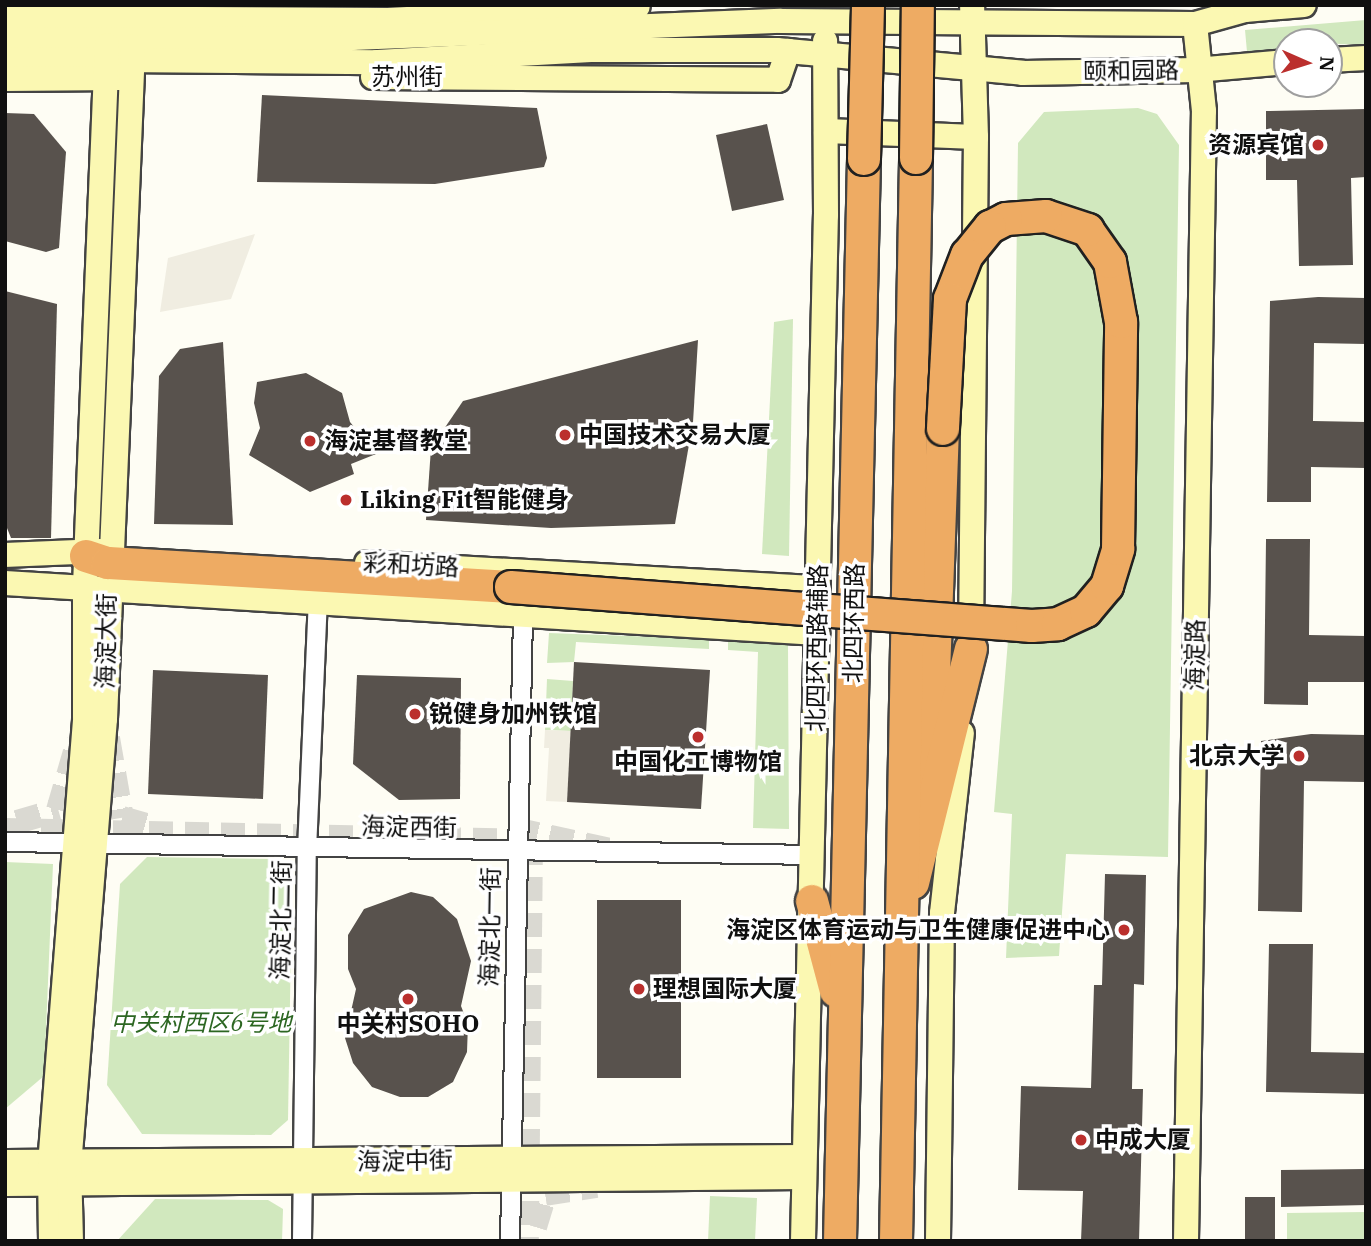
<!DOCTYPE html>
<meta charset="utf-8">
<style>
body{margin:0}
#map{position:relative;width:1371px;height:1246px;overflow:hidden;background:#fefdf4;font-family:"IBM Plex Serif","Noto Sans SC",serif}
div>[style]{position:absolute}
.green>*{inset:0;background:#d1e8be}
.plaza>*{inset:0;background:#f0ede1}
.building>*{inset:0;background:#58524d}
.secondary-tunnel>*{height:24px;margin-top:-12px;transform-origin:0;background:repeating-linear-gradient(90deg,#dad9d2 0 24px,transparent 0 36px)}
.roads{filter:drop-shadow(2px 0 #434343) drop-shadow(-2px 0 #434343) drop-shadow(0 2px #434343) drop-shadow(0 -2px #434343)}
.street>*{height:18px;margin:-9px;padding:0 9px;transform-origin:9px;border-radius:9px;background:#fff}
.secondary>*{height:24px;margin:-12px;padding:0 12px;transform-origin:12px;border-radius:12px;background:#fbf8b2}
.highway>*{height:32px;margin:-16px;padding:0 16px;transform-origin:16px;border-radius:16px;background:#eeab63}
.bridges{filter:drop-shadow(2px 0 #212121) drop-shadow(-2px 0 #212121) drop-shadow(0 2px #212121) drop-shadow(0 -2px #212121)}
.highway-bridge>*{height:32px;margin:-16px;padding:0 16px;transform-origin:16px;border-radius:16px;background:#eeab63}
.dots>*{width:19px;height:19px;translate:-50% -50%;box-sizing:border-box;border:4px solid #fff;border-radius:50%}
span{translate:-50% -50%;white-space:nowrap;text-align:center;line-height:1.15;-webkit-text-stroke:7px #fff;paint-order:stroke}
.street-label{font-size:24px;color:#101010}
.poi-label{font-size:24px;color:#101010;font-weight:700}
.right{translate:-100% -50%;text-align:right}
.left{translate:0 -50%;text-align:left}
.park-label{font-size:24px;color:#2c6622;font-style:italic}
.frame{position:absolute;inset:0;border:7px solid #101010;pointer-events:none}
.north{position:absolute;left:1273px;top:28px;width:70px;height:70px;box-sizing:border-box;background:#fff;border:2px solid #9f9f9f;border-radius:50%;rotate:93deg;font-size:19px;font-weight:700;line-height:28px;text-align:center;color:#101010}
.north::after{content:'';display:block;margin:auto;width:24px;height:32px;background:#bb2f2d;clip-path:polygon(50% 0,100% 100%,50% 72%,0 100%)}
</style>
<div id="map">
<div class="green">
<i style="clip-path:polygon(1366px 20px,1366px 45px,1287px 42px,1287px 49px,1247px 52px,1245px 30px)"></i>
<i style="clip-path:polygon(1138px 108px,1157px 114px,1179px 145px,1168px 857px,1066px 854px,1059px 956px,1006px 958px,1012px 814px,994px 812px,1012px 591px,1018px 143px,1044px 112px)"></i>
<i style="clip-path:polygon(793px 319px,789px 556px,762px 554px,774px 322px)"></i>
<i style="clip-path:polygon(549px 633px,709px 639px,709px 649px,576px 642px,574px 662px,547px 663px)"></i>
<i style="clip-path:polygon(728px 640px,788px 644px,789px 829px,753px 828px,758px 652px,728px 650px)"></i>
<i style="clip-path:polygon(547px 679px,573px 681px,571px 731px,545px 730px)"></i>
<i style="clip-path:polygon(147px 857px,272px 859px,292px 882px,288px 1120px,271px 1135px,142px 1134px,107px 1085px,120px 884px)"></i>
<i style="clip-path:polygon(5px 862px,53px 864px,44px 1076px,5px 1109px)"></i>
<i style="clip-path:polygon(710px 1196px,757px 1198px,755px 1241px,708px 1241px)"></i>
<i style="clip-path:polygon(155px 1199px,268px 1200px,283px 1209px,282px 1241px,117px 1241px)"></i>
<i style="clip-path:polygon(1366px 1212px,1366px 1241px,1287px 1241px,1287px 1213px)"></i>
</div>
<div class="plaza">
<i style="clip-path:polygon(255px 234px,231px 299px,160px 312px,168px 258px)"></i>
<i style="clip-path:polygon(545px 730px,571px 731px,567px 802px,546px 801px,549px 748px,544px 748px)"></i>
</div>
<div class="building">
<i style="clip-path:polygon(262px 95px,537px 108px,547px 158px,544px 167px,435px 184px,257px 182px)"></i>
<i style="clip-path:polygon(1366px 109px,1366px 177px,1351px 178px,1353px 265px,1299px 266px,1297px 180px,1266px 180px,1266px 111px)"></i>
<i style="clip-path:polygon(5px 113px,34px 114px,66px 152px,59px 248px,46px 252px,5px 241px)"></i>
<i style="clip-path:polygon(767px 124px,784px 200px,732px 211px,716px 135px)"></i>
<i style="clip-path:polygon(5px 291px,57px 304px,51px 538px,11px 538px,5px 523px)"></i>
<i style="clip-path:polygon(1318px 297px,1366px 298px,1366px 344px,1314px 343px,1313px 421px,1366px 422px,1366px 468px,1311px 467px,1311px 502px,1267px 502px,1270px 301px)"></i>
<i style="clip-path:polygon(698px 340px,693px 422px,675px 524px,551px 528px,426px 520px,431px 448px,463px 401px)"></i>
<i style="clip-path:polygon(223px 342px,233px 525px,154px 524px,159px 376px,180px 349px)"></i>
<i style="clip-path:polygon(306px 373px,342px 393px,350px 422px,376px 454px,351px 464px,354px 474px,310px 492px,249px 455px,260px 428px,254px 403px,257px 382px)"></i>
<i style="clip-path:polygon(1266px 539px,1310px 539px,1309px 635px,1366px 636px,1366px 682px,1308px 682px,1308px 705px,1264px 704px)"></i>
<i style="clip-path:polygon(574px 662px,710px 670px,701px 809px,567px 802px)"></i>
<i style="clip-path:polygon(153px 670px,268px 675px,263px 799px,148px 794px)"></i>
<i style="clip-path:polygon(357px 675px,461px 678px,460px 799px,399px 800px,353px 764px)"></i>
<i style="clip-path:polygon(1311px 734px,1366px 735px,1366px 782px,1304px 781px,1302px 912px,1258px 911px,1261px 741px)"></i>
<i style="clip-path:polygon(1105px 874px,1146px 875px,1144px 985px,1134px 984px,1132px 1089px,1143px 1089px,1139px 1241px,1081px 1241px,1083px 1191px,1018px 1190px,1021px 1086px,1091px 1088px,1094px 985px,1102px 985px)"></i>
<i style="clip-path:polygon(411px 892px,433px 897px,457px 919px,471px 961px,461px 1006px,468px 1024px,467px 1052px,453px 1082px,428px 1097px,400px 1097px,372px 1087px,353px 1063px,345px 1038px,356px 989px,348px 969px,348px 935px,364px 909px)"></i>
<i style="clip-path:polygon(597px 900px,681px 900px,681px 1078px,597px 1078px)"></i>
<i style="clip-path:polygon(1269px 944px,1313px 944px,1311px 1052px,1366px 1053px,1366px 1094px,1266px 1092px)"></i>
<i style="clip-path:polygon(1366px 1169px,1366px 1205px,1281px 1207px,1281px 1170px)"></i>
<i style="clip-path:polygon(1245px 1197px,1275px 1197px,1275px 1241px,1245px 1241px)"></i>
</div>
<div class="secondary-tunnel">
<i style="left:108px;top:738px;width:81px;rotate:80.1deg"></i>
<i style="left:122px;top:818px;width:29px;rotate:16deg"></i>
<i style="left:17px;top:822px;width:43px;rotate:-16.3deg"></i>
<i style="left:58px;top:810px;width:72px;rotate:-73.8deg"></i>
<i style="left:514px;top:829px;width:103px;rotate:12.3deg"></i>
<i style="left:5px;top:830px;width:526px;rotate:1.2deg"></i>
<i style="left:531px;top:841px;width:400px;rotate:90.6deg"></i>
<i style="left:535px;top:1227px;width:34px;rotate:-73deg"></i>
<i style="left:545px;top:1194px;width:52px;rotate:-8.9deg"></i>
</div>
<div class="roads">
<div class="street">
<i style="left:5px;top:842px;width:808px;rotate:0.92deg"></i>
<i style="left:302px;top:1241px;width:391px;rotate:-89.3deg"></i>
<i style="left:307px;top:850px;width:249px;rotate:-87.5deg"></i>
<i style="left:510px;top:1241px;width:627px;rotate:-88.81deg"></i>
</div>
<div class="secondary">
<i style="left:5px;top:18px;width:383px;rotate:0.3deg"></i>
<i style="left:388px;top:20px;width:250px;rotate:-3deg"></i>
<i style="left:5px;top:40px;width:347px;rotate:-0.3deg"></i>
<i style="left:352px;top:38px;width:429px;rotate:-2.3deg"></i>
<i style="left:781px;top:21px;width:414px;rotate:0.4deg"></i>
<i style="left:1195px;top:24px;width:52px;rotate:-15.6deg"></i>
<i style="left:1245px;top:10px;width:59px;rotate:-4.8deg"></i>
<i style="left:5px;top:59px;width:372px;rotate:0.5deg"></i>
<i style="left:377px;top:62px;width:214px;rotate:-3.2deg"></i>
<i style="left:591px;top:50px;width:186px"></i>
<i style="left:777px;top:50px;width:247px;rotate:5.3deg"></i>
<i style="left:1023px;top:73px;width:173px;rotate:-1deg"></i>
<i style="left:1196px;top:70px;width:91px;rotate:-5deg"></i>
<i style="left:1329px;top:60px;width:37px;rotate:-3deg"></i>
<i style="left:373px;top:77px;width:405px;rotate:0.4deg"></i>
<i style="left:778px;top:80px;width:31px;rotate:-71deg"></i>
<i style="left:5px;top:79px;width:115px;rotate:-0.5deg"></i>
<i style="left:826px;top:131px;width:150px;rotate:2.3deg"></i>
<i style="left:5px;top:555px;width:96px;rotate:-2.4deg"></i>
<i style="left:367px;top:563px;width:451px;rotate:3.2deg"></i>
<i style="left:5px;top:583px;width:814px;rotate:3.52deg"></i>
<i style="left:971px;top:638px;width:501px;rotate:-89.43deg"></i>
<i style="left:976px;top:137px;width:132px;rotate:-91.7deg"></i>
<i style="left:5px;top:1162px;width:799px;rotate:-0.36deg"></i>
<i style="left:5px;top:1184px;width:798px;rotate:-0.5deg"></i>
<i style="left:51px;top:1241px;width:76px;rotate:-90.8deg"></i>
<i style="left:50px;top:1165px;width:449px;rotate:-85.5deg"></i>
<i style="left:85px;top:717px;width:131px;rotate:-90deg"></i>
<i style="left:85px;top:586px;width:541px;rotate:-87.67deg"></i>
<i style="left:71px;top:1241px;width:75px;rotate:-91.5deg"></i>
<i style="left:69px;top:1166px;width:448px;rotate:-85.4deg"></i>
<i style="left:105px;top:719px;width:673px;rotate:-87.61deg"></i>
<i style="left:803px;top:1241px;width:1026px;rotate:-88.72deg"></i>
<i style="left:826px;top:215px;width:174px;rotate:-90.3deg"></i>
<i style="left:938px;top:1241px;width:328px;rotate:-89.3deg"></i>
<i style="left:942px;top:913px;width:181px;rotate:-83.7deg"></i>
<i style="left:1186px;top:1241px;width:1130px;rotate:-89.09deg"></i>
<i style="left:1204px;top:111px;width:87px;rotate:-95.9deg"></i>
</div>
<div class="highway">
<i style="left:86px;top:556px;width:23px;rotate:18deg"></i>
<i style="left:108px;top:563px;width:404px;rotate:3.4deg"></i>
<i style="left:929px;top:810px;width:381px;rotate:-87.9deg"></i>
<i style="left:913px;top:883px;width:241px;rotate:-76.1deg"></i>
<i style="left:812px;top:901px;width:93px;rotate:75.1deg"></i>
<i style="left:840px;top:1241px;width:1082px;rotate:-88.73deg"></i>
<i style="left:896px;top:1241px;width:1083px;rotate:-88.94deg"></i>
</div>
</div>
<div class="bridges">
<div class="highway-bridge">
<i style="left:916px;top:158px;width:153px;rotate:-89.3deg"></i>
<i style="left:864px;top:159px;width:154px;rotate:-88.5deg"></i>
<i style="left:511px;top:587px;width:522px;rotate:4.28deg"></i>
<i style="left:1032px;top:626px;width:26px;rotate:-4deg"></i>
<i style="left:1058px;top:624px;width:31px;rotate:-25deg"></i>
<i style="left:1086px;top:611px;width:33px;rotate:-50deg"></i>
<i style="left:1107px;top:586px;width:39px;rotate:-73deg"></i>
<i style="left:1118px;top:549px;width:227px;rotate:-89.2deg"></i>
<i style="left:1121px;top:322px;width:61px;rotate:-100.4deg"></i>
<i style="left:1110px;top:262px;width:39px;rotate:-125deg"></i>
<i style="left:1088px;top:230px;width:44px;rotate:-161.6deg"></i>
<i style="left:1046px;top:216px;width:40px;rotate:175.7deg"></i>
<i style="left:1006px;top:219px;width:18px;rotate:153deg"></i>
<i style="left:990px;top:227px;width:36px;rotate:129deg"></i>
<i style="left:967px;top:255px;width:47px;rotate:111.1deg"></i>
<i style="left:950px;top:299px;width:130px;rotate:93.1deg"></i>
</div>
</div>
<div class="dots">
<i style="left:1318px;top:145px;background:#bb2f2d"></i>
<i style="left:565px;top:435px;background:#bb2f2d"></i>
<i style="left:310px;top:441px;background:#bb2f2d"></i>
<i style="left:346px;top:500px;background:#bb2f2d"></i>
<i style="left:415px;top:714px;background:#bb2f2d"></i>
<i style="left:698px;top:737px;background:#bb2f2d"></i>
<i style="left:1299px;top:756px;background:#bb2f2d"></i>
<i style="left:1124px;top:930px;background:#bb2f2d"></i>
<i style="left:639px;top:989px;background:#bb2f2d"></i>
<i style="left:408px;top:999px;background:#bb2f2d"></i>
<i style="left:1081px;top:1140px;background:#bb2f2d"></i>
</div>
<div class="street-label">
<span style="left:1131px;top:71px;rotate:-1deg">颐和园路</span>
<span style="left:407px;top:77px">苏州街</span>
<span style="left:411px;top:565px;rotate:3deg">彩和坊路</span>
<span style="left:854px;top:623px;rotate:-89deg">北四环西路</span>
<span style="left:106px;top:641px;rotate:-89deg">海淀大街</span>
<span style="left:817px;top:648px;rotate:-89deg">北四环西路辅路</span>
<span style="left:1195px;top:655px;rotate:-89deg">海淀路</span>
<span style="left:409px;top:827px;rotate:1deg">海淀西街</span>
<span style="left:281px;top:920px;rotate:-89deg">海淀北二街</span>
<span style="left:490px;top:927px;rotate:-89deg">海淀北一街</span>
<span style="left:405px;top:1161px;rotate:-1deg">海淀中街</span>
</div>
<div class="poi-label">
<span class="right" style="left:1304px;top:145px">资源宾馆</span>
<span class="left" style="left:579px;top:435px">中国技术交易大厦</span>
<span class="left" style="left:324px;top:441px">海淀基督教堂</span>
<span class="left" style="left:360px;top:500px">Liking Fit智能健身</span>
<span class="left" style="left:429px;top:714px">锐健身加州铁馆</span>
<span class="right" style="left:1285px;top:756px">北京大学</span>
<span style="left:698px;top:762px">中国化工博物馆</span>
<span class="right" style="left:1110px;top:930px">海淀区体育运动与卫生健康促进中心</span>
<span class="left" style="left:653px;top:989px">理想国际大厦</span>
<span style="left:408px;top:1024px">中关村SOHO</span>
<span class="left" style="left:1095px;top:1140px">中成大厦</span>
</div>
<div class="park-label">
<span style="left:201px;top:1023px">中关村西区6号地</span>
</div>
<div class="frame"></div>
<div class="north">N</div>
</div>
